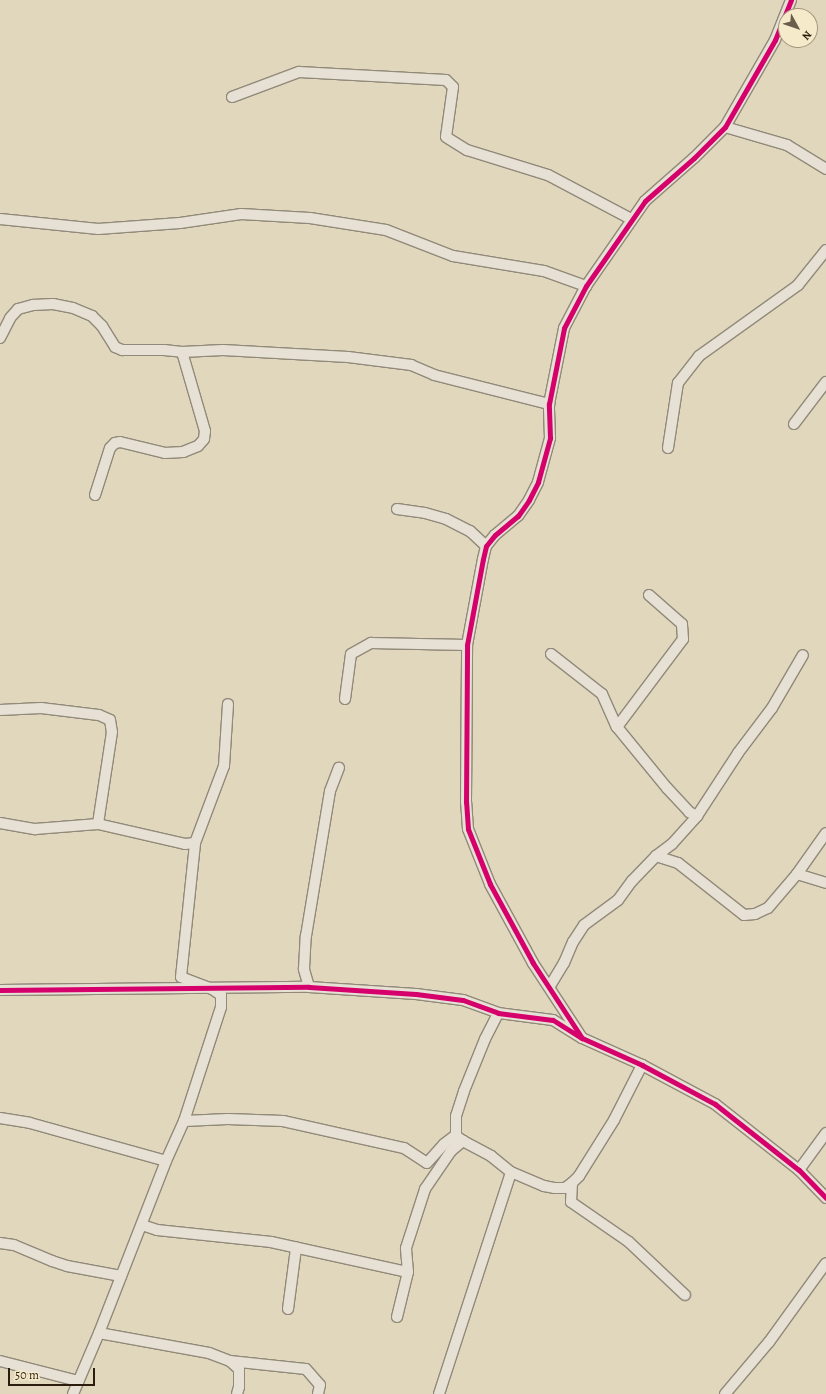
<!DOCTYPE html>
<style>
body{margin:0}
#map{position:relative;width:826px;height:1394px;overflow:hidden;background:#e1d7bd;font-family:Alegreya,serif}
div>[style]{position:absolute}
.roads{filter:drop-shadow(1px 0 #918979) drop-shadow(-1px 0 #918979) drop-shadow(0 1px #918979) drop-shadow(0 -1px #918979)}
.minor>*{height:10px;margin:-5px;padding:0 5px;transform-origin:5px;border-radius:5px;background:#e6e1d4}
.cycleway>*{height:5px;margin:-2.5px;padding:0 2.5px;transform-origin:2.5px;border-radius:2.5px;background:#d6006c}
span{translate:-50% -50%;white-space:nowrap;text-align:center;line-height:1.15;-webkit-text-stroke:3px #f5eaca;paint-order:stroke}
.north{position:absolute;left:778px;top:8px;width:40px;height:40px;box-sizing:border-box;background:#f5eaca;border:1px solid #a4987e;border-radius:50%;rotate:130deg;font-size:11px;font-weight:700;line-height:16px;text-align:center;color:#2b1c0d}
.north::after{content:'';display:block;margin:auto;width:14px;height:18px;background:#6b5d4b;clip-path:polygon(50% 0,100% 100%,50% 72%,0 100%)}
.scale{position:absolute;left:8px;top:1368px;width:87px;height:18px;box-sizing:border-box;border:2px solid #2b1c0d;border-top:0;padding-left:5px;font-size:12px;line-height:14px;white-space:nowrap;color:#2b1c0d;-webkit-text-stroke:3px #f5eaca;paint-order:stroke}
</style>
<div id="map">
<div class="roads">
<div class="minor">
<i style="left:232px;top:97px;width:72px;rotate:-20.5deg"></i>
<i style="left:299px;top:72px;width:147px;rotate:3.1deg"></i>
<i style="left:446px;top:80px;width:10px;rotate:45deg"></i>
<i style="left:453px;top:87px;width:50px;rotate:98deg"></i>
<i style="left:446px;top:137px;width:25px;rotate:32deg"></i>
<i style="left:467px;top:150px;width:85px;rotate:17.2deg"></i>
<i style="left:548px;top:175px;width:94px;rotate:27.9deg"></i>
<i style="left:725px;top:127px;width:65px;rotate:16.2deg"></i>
<i style="left:787px;top:145px;width:46px;rotate:31.6deg"></i>
<i style="left:0;top:219px;width:99px;rotate:5.8deg"></i>
<i style="left:98px;top:229px;width:82px;rotate:-4.2deg"></i>
<i style="left:180px;top:223px;width:62px;rotate:-8.4deg"></i>
<i style="left:241px;top:214px;width:69px;rotate:3.3deg"></i>
<i style="left:310px;top:218px;width:77px;rotate:9deg"></i>
<i style="left:386px;top:230px;width:72px;rotate:21.2deg"></i>
<i style="left:453px;top:256px;width:92px;rotate:9.4deg"></i>
<i style="left:544px;top:271px;width:45px;rotate:19.7deg"></i>
<i style="left:0;top:338px;width:22px;rotate:-63deg"></i>
<i style="left:10px;top:318px;width:12px;rotate:-48deg"></i>
<i style="left:18px;top:309px;width:16px;rotate:-15deg"></i>
<i style="left:33px;top:305px;width:20px;rotate:-3deg"></i>
<i style="left:53px;top:304px;width:20px;rotate:11deg"></i>
<i style="left:73px;top:308px;width:21px;rotate:23deg"></i>
<i style="left:92px;top:316px;width:14px;rotate:45deg"></i>
<i style="left:102px;top:326px;width:25px;rotate:58deg"></i>
<i style="left:115px;top:347px;width:8px;rotate:23deg"></i>
<i style="left:122px;top:350px;width:42px"></i>
<i style="left:164px;top:350px;width:18px;rotate:6deg"></i>
<i style="left:182px;top:352px;width:41px;rotate:-2.8deg"></i>
<i style="left:223px;top:350px;width:125px;rotate:3.2deg"></i>
<i style="left:348px;top:357px;width:64px;rotate:7.2deg"></i>
<i style="left:411px;top:365px;width:25px;rotate:23deg"></i>
<i style="left:434px;top:375px;width:119px;rotate:14.2deg"></i>
<i style="left:794px;top:424px;width:53px;rotate:-52.7deg"></i>
<i style="left:668px;top:448px;width:66px;rotate:-81.3deg"></i>
<i style="left:678px;top:383px;width:34px;rotate:-52deg"></i>
<i style="left:699px;top:356px;width:122px;rotate:-35.6deg"></i>
<i style="left:798px;top:285px;width:45px;rotate:-51.3deg"></i>
<i style="left:95px;top:495px;width:49px;rotate:-72.3deg"></i>
<i style="left:110px;top:448px;width:7px;rotate:-45deg"></i>
<i style="left:115px;top:443px;width:5px;rotate:-11deg"></i>
<i style="left:120px;top:442px;width:46px;rotate:13.7deg"></i>
<i style="left:165px;top:453px;width:18px;rotate:-3deg"></i>
<i style="left:183px;top:452px;width:16px;rotate:-22deg"></i>
<i style="left:198px;top:446px;width:9px;rotate:-49deg"></i>
<i style="left:204px;top:439px;width:8px;rotate:-83deg"></i>
<i style="left:205px;top:431px;width:82px;rotate:-106.2deg"></i>
<i style="left:397px;top:509px;width:28px;rotate:8deg"></i>
<i style="left:425px;top:513px;width:22px;rotate:16deg"></i>
<i style="left:446px;top:519px;width:27px;rotate:27deg"></i>
<i style="left:470px;top:531px;width:22px;rotate:43deg"></i>
<i style="left:551px;top:654px;width:65px;rotate:38.1deg"></i>
<i style="left:602px;top:694px;width:36px;rotate:66deg"></i>
<i style="left:617px;top:727px;width:79px;rotate:50.7deg"></i>
<i style="left:667px;top:788px;width:33px;rotate:47deg"></i>
<i style="left:689px;top:812px;width:9px;rotate:27deg"></i>
<i style="left:345px;top:699px;width:45px;rotate:-82.4deg"></i>
<i style="left:351px;top:654px;width:23px;rotate:-29deg"></i>
<i style="left:371px;top:643px;width:96px;rotate:1.2deg"></i>
<i style="left:0;top:710px;width:41px;rotate:-2.8deg"></i>
<i style="left:41px;top:708px;width:58px;rotate:6.9deg"></i>
<i style="left:99px;top:715px;width:12px;rotate:24deg"></i>
<i style="left:110px;top:720px;width:12px;rotate:81deg"></i>
<i style="left:112px;top:732px;width:93px;rotate:98.7deg"></i>
<i style="left:617px;top:727px;width:110px;rotate:-53.1deg"></i>
<i style="left:683px;top:639px;width:15px;rotate:-94deg"></i>
<i style="left:682px;top:624px;width:44px;rotate:-138.7deg"></i>
<i style="left:0;top:823px;width:36px;rotate:10deg"></i>
<i style="left:35px;top:829px;width:63px;rotate:-4.5deg"></i>
<i style="left:98px;top:824px;width:89px;rotate:12.9deg"></i>
<i style="left:185px;top:844px;width:10px;rotate:-6deg"></i>
<i style="left:656px;top:856px;width:23px;rotate:18deg"></i>
<i style="left:678px;top:863px;width:84px;rotate:38.2deg"></i>
<i style="left:744px;top:915px;width:11px;rotate:-5deg"></i>
<i style="left:755px;top:914px;width:14px;rotate:-25deg"></i>
<i style="left:768px;top:908px;width:45px;rotate:-49.5deg"></i>
<i style="left:797px;top:874px;width:50px;rotate:-54.7deg"></i>
<i style="left:797px;top:874px;width:30px;rotate:17deg"></i>
<i style="left:550px;top:986px;width:27px;rotate:-59deg"></i>
<i style="left:564px;top:963px;width:23px;rotate:-67deg"></i>
<i style="left:573px;top:942px;width:20px;rotate:-57deg"></i>
<i style="left:584px;top:925px;width:42px;rotate:-36.3deg"></i>
<i style="left:618px;top:900px;width:24px;rotate:-54deg"></i>
<i style="left:632px;top:881px;width:35px;rotate:-46deg"></i>
<i style="left:656px;top:856px;width:20px;rotate:-37deg"></i>
<i style="left:672px;top:844px;width:38px;rotate:-48deg"></i>
<i style="left:697px;top:816px;width:75px;rotate:-56.9deg"></i>
<i style="left:738px;top:753px;width:56px;rotate:-52.9deg"></i>
<i style="left:772px;top:708px;width:61px;rotate:-59.7deg"></i>
<i style="left:309px;top:987px;width:19px;rotate:-106deg"></i>
<i style="left:304px;top:969px;width:33px;rotate:-87deg"></i>
<i style="left:306px;top:936px;width:147px;rotate:-80.6deg"></i>
<i style="left:330px;top:791px;width:25px;rotate:-69deg"></i>
<i style="left:0;top:990px;width:309px;rotate:-0.6deg"></i>
<i style="left:309px;top:987px;width:107px;rotate:3.7deg"></i>
<i style="left:416px;top:994px;width:47px;rotate:7.3deg"></i>
<i style="left:463px;top:1000px;width:37px;rotate:20deg"></i>
<i style="left:498px;top:1013px;width:55px;rotate:7.3deg"></i>
<i style="left:553px;top:1020px;width:34px;rotate:32deg"></i>
<i style="left:582px;top:1038px;width:66px;rotate:24.2deg"></i>
<i style="left:642px;top:1065px;width:83px;rotate:28.1deg"></i>
<i style="left:715px;top:1104px;width:107px;rotate:38.2deg"></i>
<i style="left:799px;top:1170px;width:39px;rotate:46deg"></i>
<i style="left:582px;top:1038px;width:90px;rotate:-123.2deg"></i>
<i style="left:533px;top:963px;width:90px;rotate:-118.6deg"></i>
<i style="left:490px;top:884px;width:59px;rotate:-111.8deg"></i>
<i style="left:468px;top:829px;width:27px;rotate:-94deg"></i>
<i style="left:466px;top:802px;width:157px;rotate:-89.6deg"></i>
<i style="left:467px;top:645px;width:87px;rotate:-79.5deg"></i>
<i style="left:483px;top:559px;width:13px;rotate:-77deg"></i>
<i style="left:486px;top:546px;width:14px;rotate:-51deg"></i>
<i style="left:495px;top:535px;width:30px;rotate:-40deg"></i>
<i style="left:518px;top:516px;width:19px;rotate:-55deg"></i>
<i style="left:529px;top:500px;width:20px;rotate:-63deg"></i>
<i style="left:538px;top:482px;width:46px;rotate:-74.7deg"></i>
<i style="left:550px;top:438px;width:34px;rotate:-92deg"></i>
<i style="left:549px;top:404px;width:77px;rotate:-78.8deg"></i>
<i style="left:564px;top:328px;width:47px;rotate:-62.4deg"></i>
<i style="left:586px;top:286px;width:103px;rotate:-55.2deg"></i>
<i style="left:645px;top:201px;width:65px;rotate:-41.3deg"></i>
<i style="left:694px;top:158px;width:44px;rotate:-45deg"></i>
<i style="left:725px;top:127px;width:100px;rotate:-60.1deg"></i>
<i style="left:775px;top:40px;width:43px;rotate:-68.2deg"></i>
<i style="left:0;top:1118px;width:30px;rotate:9deg"></i>
<i style="left:30px;top:1123px;width:141px;rotate:15.6deg"></i>
<i style="left:184px;top:1121px;width:44px;rotate:-2.6deg"></i>
<i style="left:228px;top:1119px;width:55px;rotate:2.1deg"></i>
<i style="left:283px;top:1121px;width:124px;rotate:12.6deg"></i>
<i style="left:404px;top:1148px;width:27px;rotate:33deg"></i>
<i style="left:427px;top:1163px;width:25px;rotate:-48deg"></i>
<i style="left:444px;top:1144px;width:15px;rotate:-37deg"></i>
<i style="left:456px;top:1135px;width:19px;rotate:-90deg"></i>
<i style="left:456px;top:1116px;width:26px;rotate:-72deg"></i>
<i style="left:464px;top:1091px;width:56px;rotate:-68deg"></i>
<i style="left:485px;top:1039px;width:29px;rotate:-63deg"></i>
<i style="left:463px;top:1141px;width:32px;rotate:28deg"></i>
<i style="left:491px;top:1156px;width:26px;rotate:39deg"></i>
<i style="left:511px;top:1172px;width:36px;rotate:23deg"></i>
<i style="left:544px;top:1186px;width:10px;rotate:11deg"></i>
<i style="left:554px;top:1188px;width:11px"></i>
<i style="left:565px;top:1188px;width:9px;rotate:-36deg"></i>
<i style="left:572px;top:1183px;width:10px;rotate:-45deg"></i>
<i style="left:579px;top:1176px;width:66px;rotate:-58deg"></i>
<i style="left:614px;top:1120px;width:62px;rotate:-63deg"></i>
<i style="left:799px;top:1170px;width:46px;rotate:-53.9deg"></i>
<i style="left:572px;top:1183px;width:19px;rotate:93deg"></i>
<i style="left:571px;top:1202px;width:70px;rotate:34.6deg"></i>
<i style="left:629px;top:1242px;width:77px;rotate:43.4deg"></i>
<i style="left:142px;top:1225px;width:16px;rotate:18deg"></i>
<i style="left:157px;top:1230px;width:115px;rotate:6deg"></i>
<i style="left:271px;top:1242px;width:140px;rotate:12.4deg"></i>
<i style="left:0;top:1243px;width:14px;rotate:8deg"></i>
<i style="left:14px;top:1245px;width:41px;rotate:22.8deg"></i>
<i style="left:52px;top:1261px;width:16px;rotate:18deg"></i>
<i style="left:67px;top:1266px;width:55px;rotate:10.5deg"></i>
<i style="left:288px;top:1309px;width:62px;rotate:-82.5deg"></i>
<i style="left:397px;top:1317px;width:46px;rotate:-76.3deg"></i>
<i style="left:408px;top:1272px;width:24px;rotate:-95deg"></i>
<i style="left:406px;top:1248px;width:62px;rotate:-72.1deg"></i>
<i style="left:425px;top:1189px;width:46px;rotate:-55.6deg"></i>
<i style="left:451px;top:1151px;width:16px;rotate:-40deg"></i>
<i style="left:463px;top:1141px;width:5px;rotate:-143deg"></i>
<i style="left:99px;top:1333px;width:112px;rotate:10.3deg"></i>
<i style="left:209px;top:1353px;width:22px;rotate:21deg"></i>
<i style="left:230px;top:1361px;width:12px;rotate:42deg"></i>
<i style="left:239px;top:1369px;width:18px;rotate:90deg"></i>
<i style="left:239px;top:1387px;width:7px;rotate:106deg"></i>
<i style="left:0;top:1361px;width:81px;rotate:14.4deg"></i>
<i style="left:230px;top:1361px;width:76px;rotate:6deg"></i>
<i style="left:306px;top:1369px;width:21px;rotate:49deg"></i>
<i style="left:320px;top:1385px;width:9px;rotate:103deg"></i>
<i style="left:73px;top:1394px;width:66px;rotate:-66.9deg"></i>
<i style="left:99px;top:1333px;width:185px;rotate:-68.7deg"></i>
<i style="left:166px;top:1161px;width:44px;rotate:-65.8deg"></i>
<i style="left:184px;top:1121px;width:120px;rotate:-72deg"></i>
<i style="left:221px;top:1007px;width:12px;rotate:-90deg"></i>
<i style="left:221px;top:995px;width:11px;rotate:-146deg"></i>
<i style="left:212px;top:989px;width:33px;rotate:-159deg"></i>
<i style="left:181px;top:977px;width:135px;rotate:-84deg"></i>
<i style="left:195px;top:843px;width:82px;rotate:-69.4deg"></i>
<i style="left:224px;top:766px;width:62px;rotate:-86.3deg"></i>
<i style="left:439px;top:1394px;width:233px;rotate:-72deg"></i>
<i style="left:725px;top:1394px;width:68px;rotate:-49.8deg"></i>
<i style="left:769px;top:1342px;width:97px;rotate:-54.2deg"></i>
</div>
</div>
<div class="cycleway">
<i style="left:0;top:990px;width:309px;rotate:-0.6deg"></i>
<i style="left:309px;top:987px;width:107px;rotate:3.7deg"></i>
<i style="left:416px;top:994px;width:47px;rotate:7.3deg"></i>
<i style="left:463px;top:1000px;width:37px;rotate:20deg"></i>
<i style="left:498px;top:1013px;width:55px;rotate:7.3deg"></i>
<i style="left:553px;top:1020px;width:34px;rotate:32deg"></i>
<i style="left:582px;top:1038px;width:66px;rotate:24.2deg"></i>
<i style="left:642px;top:1065px;width:83px;rotate:28.1deg"></i>
<i style="left:715px;top:1104px;width:107px;rotate:38.2deg"></i>
<i style="left:799px;top:1170px;width:39px;rotate:46deg"></i>
<i style="left:582px;top:1038px;width:90px;rotate:-123.2deg"></i>
<i style="left:533px;top:963px;width:90px;rotate:-118.6deg"></i>
<i style="left:490px;top:884px;width:59px;rotate:-111.8deg"></i>
<i style="left:468px;top:829px;width:27px;rotate:-94deg"></i>
<i style="left:466px;top:802px;width:157px;rotate:-89.6deg"></i>
<i style="left:467px;top:645px;width:87px;rotate:-79.5deg"></i>
<i style="left:483px;top:559px;width:13px;rotate:-77deg"></i>
<i style="left:486px;top:546px;width:14px;rotate:-51deg"></i>
<i style="left:495px;top:535px;width:30px;rotate:-40deg"></i>
<i style="left:518px;top:516px;width:19px;rotate:-55deg"></i>
<i style="left:529px;top:500px;width:20px;rotate:-63deg"></i>
<i style="left:538px;top:482px;width:46px;rotate:-74.7deg"></i>
<i style="left:550px;top:438px;width:34px;rotate:-92deg"></i>
<i style="left:549px;top:404px;width:77px;rotate:-78.8deg"></i>
<i style="left:564px;top:328px;width:47px;rotate:-62.4deg"></i>
<i style="left:586px;top:286px;width:103px;rotate:-55.2deg"></i>
<i style="left:645px;top:201px;width:65px;rotate:-41.3deg"></i>
<i style="left:694px;top:158px;width:44px;rotate:-45deg"></i>
<i style="left:725px;top:127px;width:100px;rotate:-60.1deg"></i>
<i style="left:775px;top:40px;width:43px;rotate:-68.2deg"></i>
</div>
<div class="north">N</div>
<div class="scale">50 m</div>
</div>
